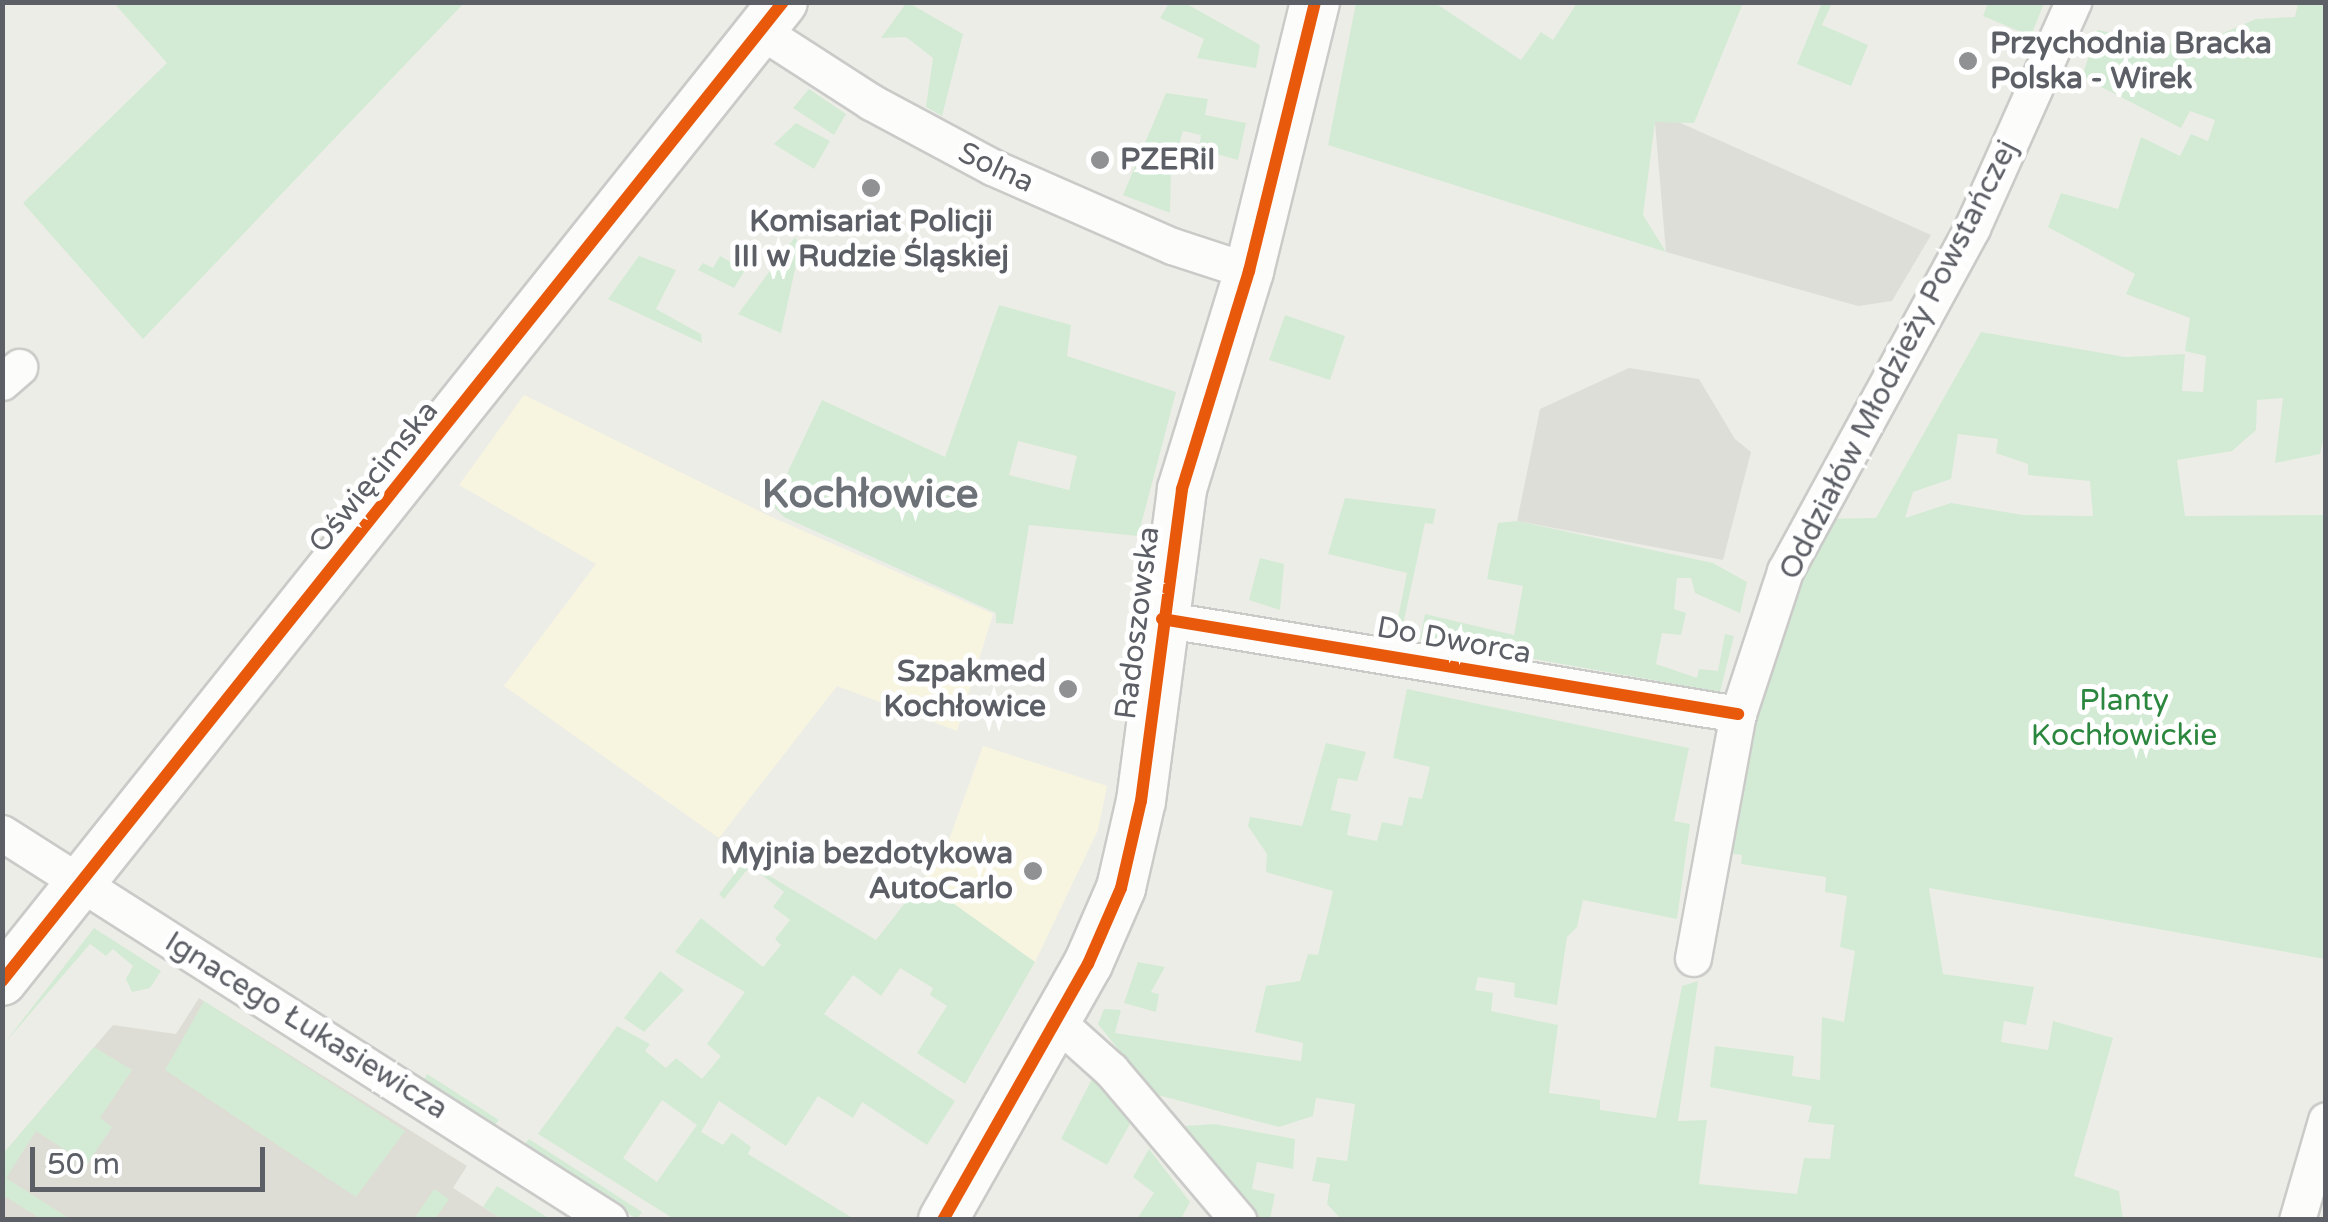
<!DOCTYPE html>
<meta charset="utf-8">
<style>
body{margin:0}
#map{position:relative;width:2328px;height:1222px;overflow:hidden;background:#edede7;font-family:"Varela Round",sans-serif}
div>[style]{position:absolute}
.commercial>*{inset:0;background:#f7f5e0}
.industrial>*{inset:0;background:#deded8}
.education>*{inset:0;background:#deddd5}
.green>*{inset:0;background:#d3ebd4}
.roads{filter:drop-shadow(2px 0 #cacbc9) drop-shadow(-2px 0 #cacbc9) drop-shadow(0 2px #cacbc9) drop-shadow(0 -2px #cacbc9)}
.street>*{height:35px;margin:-17.5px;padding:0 17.5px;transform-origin:17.5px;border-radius:17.5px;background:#fcfcfb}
.secondary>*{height:48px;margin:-24px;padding:0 24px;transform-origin:24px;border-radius:24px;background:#fcfcfb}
.cycleway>*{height:12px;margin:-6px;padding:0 6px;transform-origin:6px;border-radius:6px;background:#e8590c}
.dots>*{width:28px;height:28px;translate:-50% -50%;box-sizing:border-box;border:5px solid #fff;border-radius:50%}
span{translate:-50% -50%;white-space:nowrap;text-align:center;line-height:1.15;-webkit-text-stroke:10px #fff;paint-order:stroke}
.poi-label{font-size:30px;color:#5c5f66;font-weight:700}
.left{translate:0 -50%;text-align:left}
.right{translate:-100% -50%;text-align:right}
.street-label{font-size:30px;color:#5c5f66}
.park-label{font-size:30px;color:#2b863e}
.district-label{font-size:40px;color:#6d7178;font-weight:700}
.frame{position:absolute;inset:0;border:5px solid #5c5f66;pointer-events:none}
.scale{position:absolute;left:30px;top:1147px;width:235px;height:45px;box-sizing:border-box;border:5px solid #5c5f66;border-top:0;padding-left:12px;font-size:30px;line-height:35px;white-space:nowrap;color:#5c5f66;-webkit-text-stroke:8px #fff;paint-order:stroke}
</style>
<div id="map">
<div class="commercial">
<i style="clip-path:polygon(524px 395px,767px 515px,993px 614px,957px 731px,837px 686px,719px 838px,504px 686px,596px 564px,459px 485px)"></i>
<i style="clip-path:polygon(983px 746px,1107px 786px,1098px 830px,1035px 962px,922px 881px,946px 848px)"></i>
</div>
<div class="industrial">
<i style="clip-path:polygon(1654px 111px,1931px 235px,1892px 301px,1858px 306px,1666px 252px)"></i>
<i style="clip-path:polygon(1629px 368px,1699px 379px,1735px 439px,1751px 452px,1723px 560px,1517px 521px,1540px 409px)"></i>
</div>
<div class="education">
<i style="clip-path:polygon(199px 998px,467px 1166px,453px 1188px,502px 1219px,3px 1220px,3px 1154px,113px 1025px,176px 1034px)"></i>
</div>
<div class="green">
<i style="clip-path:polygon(907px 2px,963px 34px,942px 116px,926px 107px,933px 58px,906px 37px,881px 38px)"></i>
<i style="clip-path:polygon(114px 3px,464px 3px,143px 339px,23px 203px,167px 63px)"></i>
<i style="clip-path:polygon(1169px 3px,1185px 3px,1260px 45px,1256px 68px,1197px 58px,1204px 39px,1160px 18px)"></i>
<i style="clip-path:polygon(1356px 3px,1435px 3px,1521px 60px,1541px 32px,1553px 40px,1577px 3px,1743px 3px,1694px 123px,1655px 122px,1643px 215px,1666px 252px,1328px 145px)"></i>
<i style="clip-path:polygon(1822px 3px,1832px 3px,1822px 25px,1868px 45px,1851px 86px,1797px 64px)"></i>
<i style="clip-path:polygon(1988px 3px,1988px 2px,2044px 3px,2031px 36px,1983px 16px)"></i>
<i style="clip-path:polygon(evenodd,2298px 3px,2325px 3px,2326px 427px,2320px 454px,2275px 463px,2283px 398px,2257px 400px,2256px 430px,2232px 451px,2177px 460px,2185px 516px,2325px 515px,2325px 959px,1929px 888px,1943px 974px,2034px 987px,2026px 1025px,2004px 1021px,2001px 1042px,2048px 1050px,2053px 1021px,2113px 1038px,2074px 1176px,2119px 1191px,2123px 1219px,1341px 1219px,1327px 1204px,1330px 1184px,1312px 1181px,1317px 1157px,1347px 1161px,1355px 1104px,1316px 1098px,1313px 1116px,1279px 1127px,1154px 1094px,1098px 1024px,1104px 1009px,1121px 1010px,1115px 1033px,1301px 1061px,1303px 1043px,1255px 1032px,1266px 986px,1300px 981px,1308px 954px,1318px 955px,1333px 891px,1266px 872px,1267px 854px,1248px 826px,1250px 817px,1302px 826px,1326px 743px,1366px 752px,1357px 781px,1338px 778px,1331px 810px,1351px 814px,1347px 835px,1377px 841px,1382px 822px,1402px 826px,1409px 797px,1422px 799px,1430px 767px,1393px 758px,1407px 689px,1689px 748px,1674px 821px,1690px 824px,1677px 919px,1583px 900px,1577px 927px,1567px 937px,1557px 1005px,1514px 997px,1515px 983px,1478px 977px,1475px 990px,1493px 993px,1491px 1011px,1558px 1025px,1549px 1093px,1600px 1100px,1600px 1110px,1656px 1118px,1682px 986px,1698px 981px,1678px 1121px,1707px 1120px,1699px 1184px,1797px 1194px,1804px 1158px,1830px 1159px,1834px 1125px,1808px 1122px,1812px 1106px,1710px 1087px,1715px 1046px,1794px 1056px,1792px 1076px,1820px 1080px,1822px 1017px,1844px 1022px,1855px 951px,1840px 947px,1847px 896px,1825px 892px,1826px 877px,1741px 864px,1742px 855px,1721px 852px,1811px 519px,1876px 518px,1981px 332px,2125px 357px,2185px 354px,2182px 391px,2203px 392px,2206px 356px,2185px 351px,2190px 318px,2126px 294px,2135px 274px,2048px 227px,2061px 193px,2118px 209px,2141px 137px,2180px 156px,2191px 134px,2208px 141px,2215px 120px,2190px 111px,2181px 128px,2082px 77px,2097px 30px,2191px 47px,2256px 19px,2295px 17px,2298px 3px,1958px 434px,1998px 439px,1996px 453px,2028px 464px,2028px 475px,2090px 481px,2093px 516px,2023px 515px,1951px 503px,1905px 518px,1913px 492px,1951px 479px,1958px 434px)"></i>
<i style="clip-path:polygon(809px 89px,846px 114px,834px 135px,793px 108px)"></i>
<i style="clip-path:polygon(1166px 93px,1208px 99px,1205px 115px,1246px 123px,1238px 160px,1199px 149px,1201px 135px,1183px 131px,1171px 171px,1170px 213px,1123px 195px)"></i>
<i style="clip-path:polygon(796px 123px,830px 141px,814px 169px,774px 144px)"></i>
<i style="clip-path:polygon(795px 237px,800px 247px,781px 333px,738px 314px)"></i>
<i style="clip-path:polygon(639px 256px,676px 270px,656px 309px,701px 334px,702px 343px,608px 299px)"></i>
<i style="clip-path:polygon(720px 256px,745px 270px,734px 288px,698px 270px,703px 263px,713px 268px)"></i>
<i style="clip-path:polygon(evenodd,999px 305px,1071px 325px,1067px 356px,1176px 392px,1138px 536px,1029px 525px,1013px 624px,996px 623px,996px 613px,784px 517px,772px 505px,822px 400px,945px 457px,999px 305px,1018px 441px,1077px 456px,1069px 490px,1009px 475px,1018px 441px)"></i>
<i style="clip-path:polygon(1285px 315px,1345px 336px,1330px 380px,1269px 360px)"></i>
<i style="clip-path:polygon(1345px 498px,1436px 509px,1433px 524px,1425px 523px,1401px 634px,1395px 633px,1407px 573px,1328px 554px)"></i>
<i style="clip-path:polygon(1517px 521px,1713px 563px,1747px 582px,1740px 613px,1695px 593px,1691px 578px,1677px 578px,1674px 609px,1686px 613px,1681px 635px,1662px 633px,1656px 664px,1697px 678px,1699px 669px,1718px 671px,1725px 634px,1734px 636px,1720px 692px,1420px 639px,1425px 614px,1514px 635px,1523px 586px,1487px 579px,1498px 523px)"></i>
<i style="clip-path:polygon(1260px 558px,1284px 564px,1280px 610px,1249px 600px)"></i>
<i style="clip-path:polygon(evenodd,745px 861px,876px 940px,922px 881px,1035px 962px,965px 1084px,917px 1053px,947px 1006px,930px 995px,933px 988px,900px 968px,881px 996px,853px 975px,824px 1014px,955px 1101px,927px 1145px,862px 1102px,853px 1118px,818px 1096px,786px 1146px,719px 1101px,701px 1132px,723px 1145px,732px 1133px,751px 1147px,748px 1154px,854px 1219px,674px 1219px,538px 1134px,617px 1026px,650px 1044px,645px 1051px,666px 1068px,676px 1058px,702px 1079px,721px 1056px,707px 1044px,745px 992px,675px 952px,701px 918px,763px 967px,781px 945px,775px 939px,790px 920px,773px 907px,784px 892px,750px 866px,724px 899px,719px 894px,745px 861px,662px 1100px,697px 1125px,657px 1182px,623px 1158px,662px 1100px)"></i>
<i style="clip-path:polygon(94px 928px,161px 971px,150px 988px,132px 992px,126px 979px,133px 966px,113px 949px,106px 956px,90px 944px,3px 1045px)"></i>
<i style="clip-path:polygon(1138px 962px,1165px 967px,1151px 992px,1159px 994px,1156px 1012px,1124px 1003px)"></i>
<i style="clip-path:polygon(660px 971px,684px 990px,644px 1032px,624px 1018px)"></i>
<i style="clip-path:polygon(204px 1001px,405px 1131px,356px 1197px,165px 1070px)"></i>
<i style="clip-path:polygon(94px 1047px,132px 1070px,100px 1118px,112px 1127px,87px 1164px,36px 1131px,6px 1178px,70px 1219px,41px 1219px,3px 1195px,3px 1154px)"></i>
<i style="clip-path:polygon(427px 1074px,499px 1120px,493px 1127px,423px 1082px)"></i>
<i style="clip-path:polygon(1093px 1077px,1130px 1124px,1107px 1165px,1061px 1139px)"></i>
<i style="clip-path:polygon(1215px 1124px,1295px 1139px,1293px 1169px,1257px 1162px,1252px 1189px,1275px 1194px,1270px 1219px,1258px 1219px,1182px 1133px,1185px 1126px)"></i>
<i style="clip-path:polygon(529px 1139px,642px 1212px,637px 1219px,522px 1147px)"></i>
<i style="clip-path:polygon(1149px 1149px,1190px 1202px,1181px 1219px,1137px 1219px,1154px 1193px,1133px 1177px)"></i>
<i style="clip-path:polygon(497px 1186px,550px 1219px,502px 1219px,483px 1207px)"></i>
<i style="clip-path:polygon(434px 1189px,449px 1199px,435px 1219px,414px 1219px)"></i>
</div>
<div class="roads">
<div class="street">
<i style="left:761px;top:31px;width:131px;rotate:32.8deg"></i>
<i style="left:871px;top:102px;width:137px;rotate:28.2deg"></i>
<i style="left:992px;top:167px;width:197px;rotate:23.7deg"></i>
<i style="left:1172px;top:246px;width:81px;rotate:18deg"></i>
<i style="left:2px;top:382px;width:23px;rotate:-41deg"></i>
<i style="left:1162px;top:619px;width:584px;rotate:9.37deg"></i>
<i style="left:2px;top:833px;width:720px;rotate:32.52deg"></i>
<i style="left:1693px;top:958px;width:248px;rotate:-79.6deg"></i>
<i style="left:1738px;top:714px;width:151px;rotate:-71.8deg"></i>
<i style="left:1785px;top:571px;width:391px;rotate:-61.4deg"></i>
<i style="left:1972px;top:228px;width:248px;rotate:-65.9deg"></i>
<i style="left:1055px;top:1020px;width:75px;rotate:41.8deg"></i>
<i style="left:1111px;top:1070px;width:197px;rotate:49.7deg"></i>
<i style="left:2297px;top:1220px;width:104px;rotate:-73.8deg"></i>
</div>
<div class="secondary">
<i style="left:2px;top:981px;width:1252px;rotate:-51.42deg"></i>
<i style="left:943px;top:1220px;width:294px;rotate:-60.5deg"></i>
<i style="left:1088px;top:964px;width:83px;rotate:-66.5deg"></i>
<i style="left:1121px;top:888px;width:89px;rotate:-77.1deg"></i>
<i style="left:1141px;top:801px;width:315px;rotate:-82.5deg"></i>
<i style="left:1182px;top:489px;width:228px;rotate:-72.9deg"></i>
<i style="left:1249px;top:271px;width:277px;rotate:-76.2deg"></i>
</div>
</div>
<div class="cycleway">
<i style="left:1162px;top:619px;width:584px;rotate:9.37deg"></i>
<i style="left:2px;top:981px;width:1252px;rotate:-51.42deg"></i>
<i style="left:943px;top:1220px;width:294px;rotate:-60.5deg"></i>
<i style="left:1088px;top:964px;width:83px;rotate:-66.5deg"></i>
<i style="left:1121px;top:888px;width:89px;rotate:-77.1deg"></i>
<i style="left:1141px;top:801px;width:315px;rotate:-82.5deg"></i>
<i style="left:1182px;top:489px;width:228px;rotate:-72.9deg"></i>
<i style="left:1249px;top:271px;width:277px;rotate:-76.2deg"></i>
</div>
<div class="dots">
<i style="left:1968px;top:61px;background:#8f9193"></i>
<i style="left:1100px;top:160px;background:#8f9193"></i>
<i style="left:871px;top:188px;background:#8f9193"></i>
<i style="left:1068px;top:689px;background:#8f9193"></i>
<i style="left:1033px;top:871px;background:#8f9193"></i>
</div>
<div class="poi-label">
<span class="left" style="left:1990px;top:61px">Przychodnia Bracka<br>Polska - Wirek</span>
<span class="left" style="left:1120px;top:160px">PZERiI</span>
<span style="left:871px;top:239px">Komisariat Policji<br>III w Rudzie Śląskiej</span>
<span class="right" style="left:1046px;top:689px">Szpakmed<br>Kochłowice</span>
<span class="right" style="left:1013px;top:871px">Myjnia bezdotykowa<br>AutoCarlo</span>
</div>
<div class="street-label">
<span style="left:996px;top:168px;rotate:25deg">Solna</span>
<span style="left:1899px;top:360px;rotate:-63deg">Oddziałów Młodzieży Powstańczej</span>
<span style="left:374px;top:477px;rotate:-51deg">Oświęcimska</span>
<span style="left:1138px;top:623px;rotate:-83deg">Radoszowska</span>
<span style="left:1454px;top:641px;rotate:10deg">Do Dworca</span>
<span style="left:306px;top:1026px;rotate:32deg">Ignacego Łukasiewicza</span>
</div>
<div class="park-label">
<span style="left:2124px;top:718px">Planty<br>Kochłowickie</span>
</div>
<div class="district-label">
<span style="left:870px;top:494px">Kochłowice</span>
</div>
<div class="frame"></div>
<div class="scale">50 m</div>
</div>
